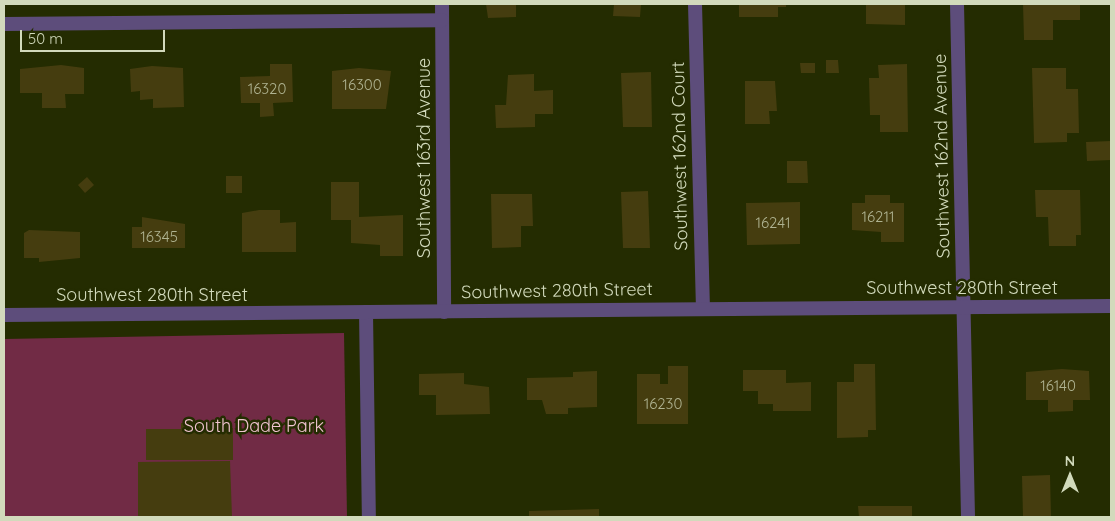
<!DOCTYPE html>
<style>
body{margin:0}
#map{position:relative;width:1115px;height:521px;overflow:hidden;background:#242c01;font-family:Quicksand,sans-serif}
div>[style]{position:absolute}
.green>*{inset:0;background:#712b45}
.building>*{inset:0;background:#453d0f}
.minor>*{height:14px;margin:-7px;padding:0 7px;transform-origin:7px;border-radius:7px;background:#5d4d7b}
.tertiary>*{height:14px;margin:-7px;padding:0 7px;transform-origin:7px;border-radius:7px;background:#5d4d7b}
span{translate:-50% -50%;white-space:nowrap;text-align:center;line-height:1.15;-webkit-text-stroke:5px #242c01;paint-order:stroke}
.number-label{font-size:15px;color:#afb391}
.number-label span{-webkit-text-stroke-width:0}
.street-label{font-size:18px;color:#d2dabc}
.park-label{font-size:18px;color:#f1c4d1}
.frame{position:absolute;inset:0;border:5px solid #d2dabc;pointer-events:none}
.north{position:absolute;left:1045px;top:451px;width:50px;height:50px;-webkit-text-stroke:4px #242c01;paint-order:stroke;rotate:0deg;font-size:14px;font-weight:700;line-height:20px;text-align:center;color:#d2dabc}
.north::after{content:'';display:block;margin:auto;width:18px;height:22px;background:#d2dabc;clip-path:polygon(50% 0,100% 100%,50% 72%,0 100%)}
.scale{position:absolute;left:20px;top:30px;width:145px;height:22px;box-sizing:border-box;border:2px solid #d2dabc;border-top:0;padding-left:6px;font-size:15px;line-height:18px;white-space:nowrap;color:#d2dabc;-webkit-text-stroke:4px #242c01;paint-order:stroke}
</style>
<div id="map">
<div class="green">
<i style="clip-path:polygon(344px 333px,347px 517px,4px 517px,4px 339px)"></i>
</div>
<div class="building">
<i style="clip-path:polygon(486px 4px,516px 4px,516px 17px,488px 18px)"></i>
<i style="clip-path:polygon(614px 4px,641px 4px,640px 17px,613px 16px)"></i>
<i style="clip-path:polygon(739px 4px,786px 4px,786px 7px,778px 7px,778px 17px,739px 17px)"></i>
<i style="clip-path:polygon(866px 4px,905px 4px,905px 25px,866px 24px)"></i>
<i style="clip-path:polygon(1023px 4px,1080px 4px,1080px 20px,1053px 20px,1053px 40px,1024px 40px)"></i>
<i style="clip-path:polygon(826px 60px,838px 60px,839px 73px,826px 73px)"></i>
<i style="clip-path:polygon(800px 63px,815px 63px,815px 73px,801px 73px)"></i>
<i style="clip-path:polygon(270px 64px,292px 64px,293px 102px,273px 103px,274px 116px,260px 117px,260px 103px,241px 103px,240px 77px,270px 76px)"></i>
<i style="clip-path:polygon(907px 64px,908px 132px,880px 132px,880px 115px,870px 115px,869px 78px,879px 78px,878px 65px)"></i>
<i style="clip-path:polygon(61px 65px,84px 68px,84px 94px,65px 94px,66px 108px,42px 108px,42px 93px,20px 93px,20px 69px)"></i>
<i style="clip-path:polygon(152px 66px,183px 68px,184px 107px,153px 108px,153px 99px,140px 100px,140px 91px,131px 92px,130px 69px)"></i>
<i style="clip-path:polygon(359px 68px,391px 71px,386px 109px,332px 109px,332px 71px)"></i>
<i style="clip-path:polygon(1032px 68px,1066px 68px,1066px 89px,1078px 89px,1079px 133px,1067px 133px,1067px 142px,1034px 143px)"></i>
<i style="clip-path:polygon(651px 72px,652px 127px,623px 127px,621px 73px)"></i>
<i style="clip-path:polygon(534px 74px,534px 91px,553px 90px,553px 114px,535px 114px,535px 127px,496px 128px,495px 105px,506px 105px,508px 75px)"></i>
<i style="clip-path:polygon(745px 81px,775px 81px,777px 111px,769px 111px,770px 124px,745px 124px)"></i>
<i style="clip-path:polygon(1111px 141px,1111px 160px,1087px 161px,1086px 142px)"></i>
<i style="clip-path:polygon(787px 161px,807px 161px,808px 183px,787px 183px)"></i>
<i style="clip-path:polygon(226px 176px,242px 176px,242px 193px,226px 193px)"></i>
<i style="clip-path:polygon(87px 177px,94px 185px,85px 193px,78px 185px)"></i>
<i style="clip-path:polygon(331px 182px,359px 182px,359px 217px,403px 215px,403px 256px,380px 256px,380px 245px,351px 243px,351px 220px,331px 220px)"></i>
<i style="clip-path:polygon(1035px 190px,1080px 190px,1081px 235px,1076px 235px,1076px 246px,1049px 246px,1048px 217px,1036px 217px)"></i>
<i style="clip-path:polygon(648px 191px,650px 248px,623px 248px,621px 192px)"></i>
<i style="clip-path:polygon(491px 194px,532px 194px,533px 226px,521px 226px,521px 247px,492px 248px)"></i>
<i style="clip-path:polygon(865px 195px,890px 195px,890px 203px,904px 203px,904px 242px,881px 242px,881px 232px,852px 230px,852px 203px,865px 203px)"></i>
<i style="clip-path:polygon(800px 202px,800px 244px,747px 245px,746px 203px)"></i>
<i style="clip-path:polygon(259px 210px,280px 210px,280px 223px,296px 222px,296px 252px,242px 252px,242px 213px)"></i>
<i style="clip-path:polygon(142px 217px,185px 224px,185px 248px,132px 248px,132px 227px,142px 227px)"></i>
<i style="clip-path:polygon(29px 230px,80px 232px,80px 258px,39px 262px,39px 258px,24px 258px,24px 233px)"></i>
<i style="clip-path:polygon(854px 364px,875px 364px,876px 430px,868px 430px,868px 437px,837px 438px,837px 382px,854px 382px)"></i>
<i style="clip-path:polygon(668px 366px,688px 366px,688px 424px,637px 424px,637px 374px,660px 374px,660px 384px,668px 384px)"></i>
<i style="clip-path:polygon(1062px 369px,1089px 371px,1090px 400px,1073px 400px,1073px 411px,1048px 412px,1048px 400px,1026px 400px,1026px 372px)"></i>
<i style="clip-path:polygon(743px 370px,786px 370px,786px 383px,811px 382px,811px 411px,773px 411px,773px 404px,758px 404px,758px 391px,743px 391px)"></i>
<i style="clip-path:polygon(597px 371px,597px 407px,568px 408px,568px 414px,546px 414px,542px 400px,527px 400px,527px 378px,573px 377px,573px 372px)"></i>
<i style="clip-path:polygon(464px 373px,464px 384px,489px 387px,490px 414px,436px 415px,436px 395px,419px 395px,419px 374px)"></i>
<i style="clip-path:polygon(181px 423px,233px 428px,233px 460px,146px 460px,146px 429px,181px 429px)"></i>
<i style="clip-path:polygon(230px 461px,232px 517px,138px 517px,138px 462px)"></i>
<i style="clip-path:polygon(1050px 475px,1051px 517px,1023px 517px,1022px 476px)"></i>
<i style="clip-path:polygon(858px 506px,912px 506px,912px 517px,859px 517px)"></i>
<i style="clip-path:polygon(599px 509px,599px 517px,529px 517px,529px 511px)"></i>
</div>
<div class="minor">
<i style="left:442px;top:4px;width:308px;rotate:89.6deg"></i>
<i style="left:695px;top:4px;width:304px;rotate:88.5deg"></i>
<i style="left:4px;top:24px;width:438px;rotate:-0.5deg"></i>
<i style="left:366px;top:312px;width:205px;rotate:89.2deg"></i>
</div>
<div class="tertiary">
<i style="left:957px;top:4px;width:513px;rotate:88.77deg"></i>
<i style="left:4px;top:315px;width:1107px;rotate:-0.47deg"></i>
</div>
<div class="number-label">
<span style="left:362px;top:85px">16300</span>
<span style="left:267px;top:89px">16320</span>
<span style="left:878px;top:217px">16211</span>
<span style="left:773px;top:223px">16241</span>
<span style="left:159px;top:237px">16345</span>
<span style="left:1058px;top:386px">16140</span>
<span style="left:663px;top:404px">16230</span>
</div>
<div class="street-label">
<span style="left:680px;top:156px;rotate:-91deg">Southwest 162nd Court</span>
<span style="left:942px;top:156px;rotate:-91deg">Southwest 162nd Avenue</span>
<span style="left:424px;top:158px;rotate:-90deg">Southwest 163rd Avenue</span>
<span style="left:962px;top:288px">Southwest 280th Street</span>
<span style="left:557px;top:291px;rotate:-1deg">Southwest 280th Street</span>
<span style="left:152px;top:295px">Southwest 280th Street</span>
</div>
<div class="park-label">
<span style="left:254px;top:426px">South Dade Park</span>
</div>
<div class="frame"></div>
<div class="north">N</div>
<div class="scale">50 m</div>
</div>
